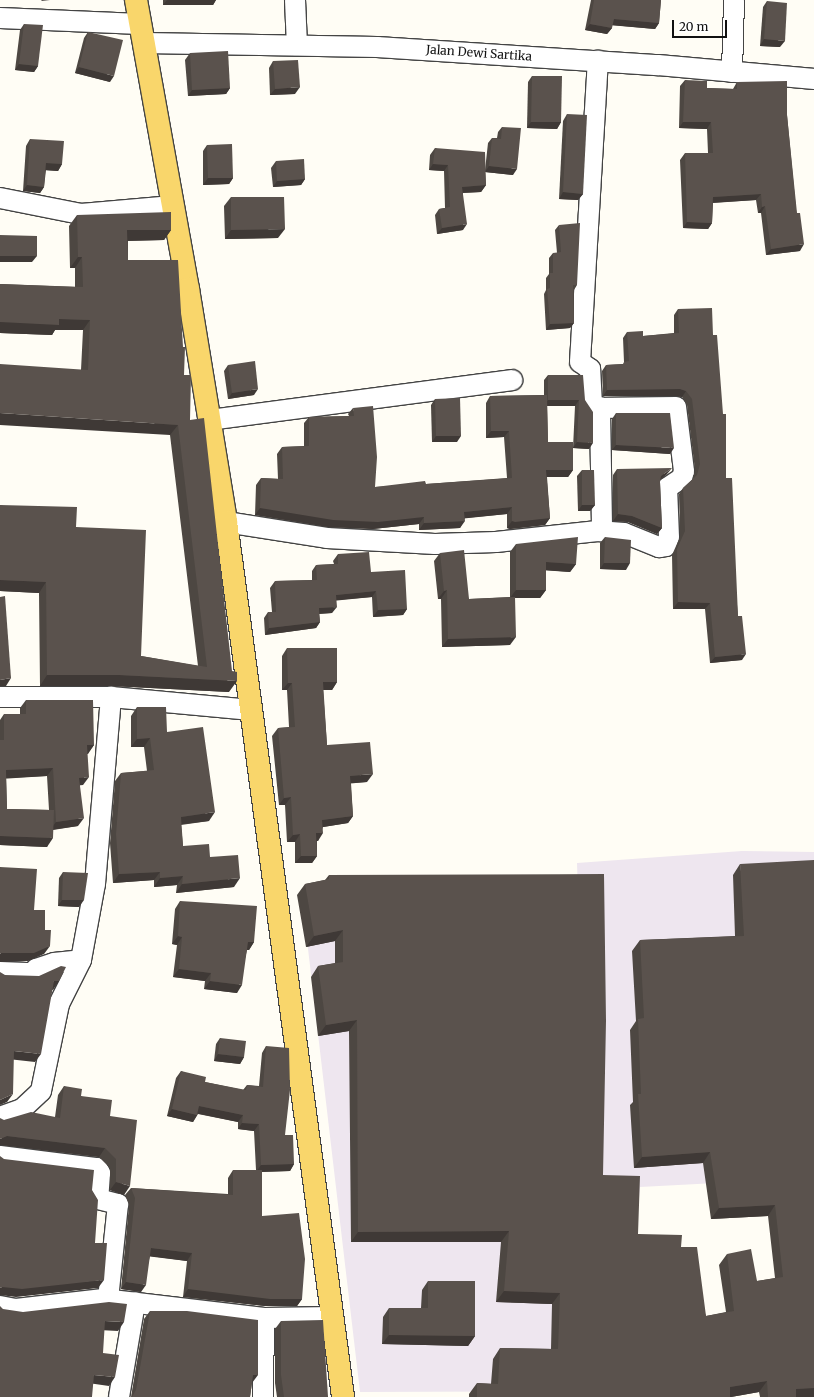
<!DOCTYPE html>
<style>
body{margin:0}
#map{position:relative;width:814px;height:1397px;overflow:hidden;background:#fffdf5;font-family:Merriweather,serif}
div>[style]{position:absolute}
.industrial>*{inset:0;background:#eee6ef}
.roads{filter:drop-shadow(1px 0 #444) drop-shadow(-1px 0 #444) drop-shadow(0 1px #444) drop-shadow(0 -1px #444)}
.minor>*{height:20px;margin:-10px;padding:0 10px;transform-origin:10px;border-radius:10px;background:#fff}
.major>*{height:22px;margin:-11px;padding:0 11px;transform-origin:11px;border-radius:11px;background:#f9d66b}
.wall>*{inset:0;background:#4d4742}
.shaded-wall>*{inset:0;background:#3f3936}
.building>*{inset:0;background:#5a524d}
span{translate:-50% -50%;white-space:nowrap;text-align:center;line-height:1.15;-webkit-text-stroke:4px #fff;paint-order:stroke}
.street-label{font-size:12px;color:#111}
.scale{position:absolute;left:672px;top:20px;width:55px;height:18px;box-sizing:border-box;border:2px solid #111;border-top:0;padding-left:5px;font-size:12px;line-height:14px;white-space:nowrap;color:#111;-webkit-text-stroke:3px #fff;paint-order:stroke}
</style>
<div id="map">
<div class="industrial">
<i style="clip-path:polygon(742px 851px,814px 852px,814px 1178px,640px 1187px,622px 1391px,360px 1392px,301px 889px,578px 896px,577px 863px)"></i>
</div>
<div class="roads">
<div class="minor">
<i style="left:295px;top:0;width:45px;rotate:87.5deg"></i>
<i style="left:0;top:18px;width:140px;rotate:2.5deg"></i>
<i style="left:144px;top:43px;width:233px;rotate:1deg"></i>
<i style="left:377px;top:47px;width:282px;rotate:3.7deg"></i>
<i style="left:658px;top:65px;width:157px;rotate:5.1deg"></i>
<i style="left:732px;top:72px;width:72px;rotate:-88.4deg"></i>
<i style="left:0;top:198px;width:83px;rotate:11.2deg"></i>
<i style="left:81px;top:214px;width:92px;rotate:-5deg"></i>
<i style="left:209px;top:420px;width:306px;rotate:-7.5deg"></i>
<i style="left:226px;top:522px;width:102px;rotate:9deg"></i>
<i style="left:327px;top:538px;width:108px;rotate:3.2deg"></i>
<i style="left:435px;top:544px;width:61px;rotate:-1.9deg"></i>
<i style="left:496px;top:542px;width:102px;rotate:-6.2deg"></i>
<i style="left:597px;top:531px;width:7px;rotate:-45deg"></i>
<i style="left:602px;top:526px;width:119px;rotate:-91deg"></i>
<i style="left:597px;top:531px;width:27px;rotate:4deg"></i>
<i style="left:624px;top:533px;width:38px;rotate:22deg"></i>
<i style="left:659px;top:547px;width:7px;rotate:-8deg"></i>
<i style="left:666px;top:546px;width:9px;rotate:-72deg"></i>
<i style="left:669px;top:537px;width:49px;rotate:-92.3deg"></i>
<i style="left:667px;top:488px;width:18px;rotate:-34deg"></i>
<i style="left:682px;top:478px;width:7px;rotate:-74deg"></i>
<i style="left:684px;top:471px;width:64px;rotate:-97.1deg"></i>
<i style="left:676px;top:407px;width:81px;rotate:179.3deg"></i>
<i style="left:595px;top:408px;width:4px;rotate:-135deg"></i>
<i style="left:592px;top:405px;width:36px;rotate:-93deg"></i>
<i style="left:590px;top:369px;width:12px;rotate:-145deg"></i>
<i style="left:580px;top:362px;width:302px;rotate:-86.6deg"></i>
<i style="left:0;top:697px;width:111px"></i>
<i style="left:111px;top:697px;width:141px;rotate:5.3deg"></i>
<i style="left:0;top:972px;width:33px;rotate:2deg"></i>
<i style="left:33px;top:973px;width:5px;rotate:-53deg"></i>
<i style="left:36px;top:969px;width:19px;rotate:-18deg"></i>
<i style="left:54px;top:963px;width:27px;rotate:-6deg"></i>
<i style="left:0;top:1117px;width:23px;rotate:-20deg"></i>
<i style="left:22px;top:1109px;width:26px;rotate:-43deg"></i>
<i style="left:41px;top:1091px;width:89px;rotate:-78.3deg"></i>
<i style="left:59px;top:1004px;width:49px;rotate:-63.4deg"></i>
<i style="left:81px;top:960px;width:77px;rotate:-79.6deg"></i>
<i style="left:95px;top:884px;width:188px;rotate:-85.1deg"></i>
<i style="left:0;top:1156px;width:98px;rotate:7.1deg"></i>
<i style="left:97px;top:1168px;width:6px;rotate:59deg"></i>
<i style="left:100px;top:1173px;width:26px;rotate:94deg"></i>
<i style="left:98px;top:1199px;width:21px;rotate:14deg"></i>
<i style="left:118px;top:1204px;width:96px;rotate:96deg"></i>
<i style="left:0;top:1306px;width:16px;rotate:11deg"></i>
<i style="left:16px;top:1309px;width:88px;rotate:-6.6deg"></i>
<i style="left:103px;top:1299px;width:162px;rotate:6.7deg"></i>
<i style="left:264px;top:1318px;width:69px;rotate:-0.8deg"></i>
<i style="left:119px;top:1397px;width:96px;rotate:-80.4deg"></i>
<i style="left:263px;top:1397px;width:79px;rotate:-89.3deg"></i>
</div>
<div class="major">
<i style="left:136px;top:0;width:294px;rotate:79.8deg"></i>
<i style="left:188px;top:289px;width:236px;rotate:80.7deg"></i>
<i style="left:226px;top:522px;width:883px;rotate:82.38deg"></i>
</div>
</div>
<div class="wall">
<i style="clip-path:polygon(163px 0,216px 0,213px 5px,163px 5px)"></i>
<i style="clip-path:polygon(591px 0,661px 0,659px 23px,655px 29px,612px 25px,612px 28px,607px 34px,585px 30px)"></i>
<i style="clip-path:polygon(767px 1px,780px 47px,760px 46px,763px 7px)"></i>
<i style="clip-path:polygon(24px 24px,38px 66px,34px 72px,15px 70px,20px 30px)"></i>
<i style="clip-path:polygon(88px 32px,110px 82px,75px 73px,84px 38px)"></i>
<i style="clip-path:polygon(190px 53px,230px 88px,226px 94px,188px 96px,185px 60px)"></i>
<i style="clip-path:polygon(273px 61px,295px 94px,270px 95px,269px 68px)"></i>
<i style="clip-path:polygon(532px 76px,561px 122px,557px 129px,527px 128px,528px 82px)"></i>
<i style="clip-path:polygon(685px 80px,707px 88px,733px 89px,737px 82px,787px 115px,800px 251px,766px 255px,761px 213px,758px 213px,756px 200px,713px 203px,712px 223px,708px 229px,683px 228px,680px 160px,685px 153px,708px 153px,707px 129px,679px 128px,680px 86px)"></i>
<i style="clip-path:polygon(567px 114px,583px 194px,578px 200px,559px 199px,563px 121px)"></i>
<i style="clip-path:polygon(502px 127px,513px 175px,485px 172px,486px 185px,481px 192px,463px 193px,463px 230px,437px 234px,435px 215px,439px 209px,445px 208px,444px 171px,429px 170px,430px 155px,435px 148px,485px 170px,488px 143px,492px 138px,497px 138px,498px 132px)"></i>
<i style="clip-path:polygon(30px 139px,62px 164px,58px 171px,46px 170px,44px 187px,40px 193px,23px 191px,26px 146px)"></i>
<i style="clip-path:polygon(207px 145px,233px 178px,229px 184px,203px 185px,203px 151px)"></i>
<i style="clip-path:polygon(276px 161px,305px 179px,301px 185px,273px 187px,271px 168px)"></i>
<i style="clip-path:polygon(231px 197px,278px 238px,225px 239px,224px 206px)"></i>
<i style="clip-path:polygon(77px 215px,171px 230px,164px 240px,128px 241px,128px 260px,184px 375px,190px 420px,229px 692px,111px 686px,40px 686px,39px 593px,0 591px,0 505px,76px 527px,141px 656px,198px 666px,170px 435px,81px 370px,83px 330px,55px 330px,52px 335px,0 333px,0 284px,75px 287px,75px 268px,70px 268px,69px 226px)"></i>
<i style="clip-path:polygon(559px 225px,577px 285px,574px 290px,574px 323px,570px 328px,546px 330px,544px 294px,546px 290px,546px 278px,549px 274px,549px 258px,553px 253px,557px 253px,555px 230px)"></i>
<i style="clip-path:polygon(678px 309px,713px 335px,726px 478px,738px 616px,742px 660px,710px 663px,705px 609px,673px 609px,672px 555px,680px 537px,679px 494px,683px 488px,693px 479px,695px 470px,687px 405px,682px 397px,676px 396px,603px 396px,602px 371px,606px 365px,623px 364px,624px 362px,623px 338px,627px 332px,643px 336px,674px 333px,674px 315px)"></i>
<i style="clip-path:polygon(228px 365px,254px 395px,228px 399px,224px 371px)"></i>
<i style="clip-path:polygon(548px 375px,585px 400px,589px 449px,573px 448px,575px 406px,547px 406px,548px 442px,573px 470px,568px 477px,547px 477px,550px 518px,545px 525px,510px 529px,507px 528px,507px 514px,465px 518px,460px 528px,419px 530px,419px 524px,373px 529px,328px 527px,255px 515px,256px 485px,261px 478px,278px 479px,277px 454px,282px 447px,304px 446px,304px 423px,309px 417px,349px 416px,348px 414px,353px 408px,375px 487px,426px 484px,507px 478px,504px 437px,486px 438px,486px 403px,490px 396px,544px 395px,544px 380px)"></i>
<i style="clip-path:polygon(435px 399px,457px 442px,432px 442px,431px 405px)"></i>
<i style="clip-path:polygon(616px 413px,670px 454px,612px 450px,612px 419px)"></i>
<i style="clip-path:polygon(617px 469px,667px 474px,660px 480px,660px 482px,662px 528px,657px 534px,628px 522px,613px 521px,613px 475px)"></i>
<i style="clip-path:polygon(582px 470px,595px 505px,590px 511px,578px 511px,577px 476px)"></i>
<i style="clip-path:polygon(605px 537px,626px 570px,600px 569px,600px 543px)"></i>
<i style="clip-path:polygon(516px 544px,576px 564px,570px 572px,546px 570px,546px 590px,540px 598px,515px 598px,510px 645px,442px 647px,441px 599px,438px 599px,434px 561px,440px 553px,469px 599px,510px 597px,510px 552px)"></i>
<i style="clip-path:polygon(338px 554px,371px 572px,407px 609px,403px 615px,373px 617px,372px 597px,336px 600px,332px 613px,319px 614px,320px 622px,316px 628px,265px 635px,264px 618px,268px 612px,272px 612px,270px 588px,275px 581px,312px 580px,312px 571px,316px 565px,334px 564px,333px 561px)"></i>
<i style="clip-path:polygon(287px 648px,337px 682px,332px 690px,323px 690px,327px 745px,367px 782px,351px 783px,353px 816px,348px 823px,323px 827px,318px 841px,317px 841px,317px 856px,312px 863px,295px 863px,295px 842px,287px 842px,285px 805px,279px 805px,272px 736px,278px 728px,289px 727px,287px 690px,282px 690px,282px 656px)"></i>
<i style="clip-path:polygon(evenodd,26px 700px,94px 745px,87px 754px,83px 785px,80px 785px,78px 826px,53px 830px,47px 847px,0 845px,0 720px,4px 714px,20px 714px,20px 708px,26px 700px,47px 776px,49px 810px,7px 809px,6px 778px,47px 776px)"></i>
<i style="clip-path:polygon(137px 707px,167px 732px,209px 821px,181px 825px,183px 846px,210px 857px,234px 887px,176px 893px,177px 885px,154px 887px,154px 880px,113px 883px,110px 843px,115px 781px,121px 773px,147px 771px,144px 747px,131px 747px,131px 716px)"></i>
<i style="clip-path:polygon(740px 864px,814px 1397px,760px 1397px,759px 1392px,731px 1397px,469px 1397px,469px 1394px,477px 1383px,491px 1384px,493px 1359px,500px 1348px,551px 1349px,552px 1304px,496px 1302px,501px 1242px,351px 1242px,349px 1031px,318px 1036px,311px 977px,318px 966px,335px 963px,335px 941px,306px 947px,297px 895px,305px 884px,325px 880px,329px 875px,603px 1175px,638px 1234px,681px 1247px,706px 1316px,726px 1312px,719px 1265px,727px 1254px,757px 1281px,775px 1278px,768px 1216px,711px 1219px,703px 1163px,634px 1168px,630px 1105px,633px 1102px,630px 1030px,636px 1021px,632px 951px,640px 940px,735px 936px,733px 875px)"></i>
<i style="clip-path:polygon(63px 872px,79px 907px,58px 906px,59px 878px)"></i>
<i style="clip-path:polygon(180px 901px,254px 942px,249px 950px,247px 950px,237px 993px,204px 989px,205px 981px,173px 977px,177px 945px,172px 944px,175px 909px)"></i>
<i style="clip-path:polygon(220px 1038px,244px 1057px,240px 1064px,214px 1061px,216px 1044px)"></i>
<i style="clip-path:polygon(266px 1046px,285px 1135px,294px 1164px,290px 1171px,262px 1172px,262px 1216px,302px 1299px,297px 1306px,265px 1306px,183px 1297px,187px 1261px,150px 1256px,141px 1292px,121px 1289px,129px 1205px,125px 1195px,131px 1188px,228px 1194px,228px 1178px,233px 1170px,256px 1170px,254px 1131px,238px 1129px,238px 1122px,198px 1114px,193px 1122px,167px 1116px,176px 1078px,181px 1071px,205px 1082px,243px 1090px,247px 1085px,259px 1086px,262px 1053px)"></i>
<i style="clip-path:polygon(64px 1086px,81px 1096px,110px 1116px,124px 1195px,110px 1190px,110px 1168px,99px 1157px,1px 1145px,4px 1120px,55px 1117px,58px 1095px)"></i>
<i style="clip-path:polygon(428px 1281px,475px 1336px,468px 1346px,382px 1344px,383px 1317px,389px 1308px,421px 1308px,422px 1290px)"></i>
<i style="clip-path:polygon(150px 1311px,252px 1383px,250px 1397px,131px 1397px,144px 1319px)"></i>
<i style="clip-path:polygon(281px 1321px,328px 1397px,277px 1397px,275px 1383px,275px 1329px)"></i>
</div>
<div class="shaded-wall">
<i style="clip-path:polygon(42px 0,50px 0,41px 1px)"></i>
<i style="clip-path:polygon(167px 0,216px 0,213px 5px,163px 5px)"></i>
<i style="clip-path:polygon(614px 19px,659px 23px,655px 29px,609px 25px)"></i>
<i style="clip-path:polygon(590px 24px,612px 28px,607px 34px,585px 30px)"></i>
<i style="clip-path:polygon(764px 39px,785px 41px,780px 47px,760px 46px)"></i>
<i style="clip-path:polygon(19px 64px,38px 66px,34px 72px,15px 70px)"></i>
<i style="clip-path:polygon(79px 67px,114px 76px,110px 82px,75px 73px)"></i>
<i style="clip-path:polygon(300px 87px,295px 94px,270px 95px,275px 89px)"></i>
<i style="clip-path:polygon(230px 88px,226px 94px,188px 96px,192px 90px)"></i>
<i style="clip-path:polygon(531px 122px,561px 122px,557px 129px,527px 128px)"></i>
<i style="clip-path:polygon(683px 122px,711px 122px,707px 129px,679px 128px)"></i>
<i style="clip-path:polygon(46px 163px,62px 164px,58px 171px,42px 170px)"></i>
<i style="clip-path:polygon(433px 164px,448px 165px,444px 171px,429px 170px)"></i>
<i style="clip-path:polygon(489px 166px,517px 169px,513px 175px,485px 172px)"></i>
<i style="clip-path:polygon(208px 178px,233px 178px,229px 184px,203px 185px)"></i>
<i style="clip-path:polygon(305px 179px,301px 185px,273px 187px,277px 181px)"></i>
<i style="clip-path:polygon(27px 185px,44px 187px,40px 193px,23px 191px)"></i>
<i style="clip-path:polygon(486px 185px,481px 192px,458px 193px,462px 187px)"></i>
<i style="clip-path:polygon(563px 192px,583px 194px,578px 200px,559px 199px)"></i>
<i style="clip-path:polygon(761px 194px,756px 200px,708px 203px,713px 197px)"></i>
<i style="clip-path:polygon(765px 206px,761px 213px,758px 213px,762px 207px)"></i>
<i style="clip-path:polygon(687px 222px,712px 223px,708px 229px,683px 228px)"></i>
<i style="clip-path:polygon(467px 224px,463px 230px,437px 234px,442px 228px)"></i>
<i style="clip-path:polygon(285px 229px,278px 238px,225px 239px,231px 230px)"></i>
<i style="clip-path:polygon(127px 230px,171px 230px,164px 240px,120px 241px)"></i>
<i style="clip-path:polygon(804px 244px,800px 251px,766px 255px,771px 249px)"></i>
<i style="clip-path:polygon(0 256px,37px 256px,32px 262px,0 262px)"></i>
<i style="clip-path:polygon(78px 257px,82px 257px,75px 268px,70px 268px)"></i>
<i style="clip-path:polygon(59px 319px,90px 320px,83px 330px,55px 330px,52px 335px,0 333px,0 322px)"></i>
<i style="clip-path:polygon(574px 323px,570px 328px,546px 330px,550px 324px)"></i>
<i style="clip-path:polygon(258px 389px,254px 395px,228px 399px,232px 393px)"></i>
<i style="clip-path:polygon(680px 389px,686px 391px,682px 397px,676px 396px,603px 396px,607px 390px)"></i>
<i style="clip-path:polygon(548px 400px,579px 400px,575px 406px,544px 406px)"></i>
<i style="clip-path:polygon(0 413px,178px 425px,170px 435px,0 425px)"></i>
<i style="clip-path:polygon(491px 431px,509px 431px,504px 437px,486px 438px)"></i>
<i style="clip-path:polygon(436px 436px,461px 436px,457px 442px,432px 442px)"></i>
<i style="clip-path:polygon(577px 442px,593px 443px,589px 449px,573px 448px)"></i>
<i style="clip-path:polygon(616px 445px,674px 448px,670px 454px,612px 450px)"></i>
<i style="clip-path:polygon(672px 468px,667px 474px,657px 482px,661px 476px)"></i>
<i style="clip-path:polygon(546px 470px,573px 470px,568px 477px,542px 477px)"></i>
<i style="clip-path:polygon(582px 505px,595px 505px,590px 511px,578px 511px)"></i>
<i style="clip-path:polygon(512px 507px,507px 514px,459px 519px,464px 512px)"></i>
<i style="clip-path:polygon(260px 508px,424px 517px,419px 524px,373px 529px,328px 527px,255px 515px)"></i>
<i style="clip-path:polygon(618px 514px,632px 516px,662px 528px,657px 534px,628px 522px,613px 521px)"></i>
<i style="clip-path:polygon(550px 518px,545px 525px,510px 529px,507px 528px,512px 521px)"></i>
<i style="clip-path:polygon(465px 521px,460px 528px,419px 530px,424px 523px)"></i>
<i style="clip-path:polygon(546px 562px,576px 564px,570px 572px,540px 570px)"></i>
<i style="clip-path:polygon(604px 563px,630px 563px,626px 570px,600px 569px)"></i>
<i style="clip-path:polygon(0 580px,46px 582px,39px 593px,0 591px)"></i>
<i style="clip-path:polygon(447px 590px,441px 599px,438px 599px,444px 591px)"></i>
<i style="clip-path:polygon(516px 590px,546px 590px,540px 598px,510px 598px)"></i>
<i style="clip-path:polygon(376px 591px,372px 597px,332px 601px,336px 595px)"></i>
<i style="clip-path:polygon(678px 602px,710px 603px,705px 609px,673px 609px)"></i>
<i style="clip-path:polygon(337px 607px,332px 613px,314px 614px,319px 608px)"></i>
<i style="clip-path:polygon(407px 609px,403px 615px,373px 617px,378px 610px)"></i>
<i style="clip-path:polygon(320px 622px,316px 628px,265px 635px,269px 628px)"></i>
<i style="clip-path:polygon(516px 637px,510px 645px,442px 647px,448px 639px)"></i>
<i style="clip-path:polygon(746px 654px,742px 660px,710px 663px,715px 657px)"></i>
<i style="clip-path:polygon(47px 675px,119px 675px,237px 681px,229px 692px,111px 686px,40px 686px)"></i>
<i style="clip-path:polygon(11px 678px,6px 686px,0 686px,0 680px)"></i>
<i style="clip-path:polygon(323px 682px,337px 682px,332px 690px,318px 690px)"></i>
<i style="clip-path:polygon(288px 683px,292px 683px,287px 690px,282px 690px)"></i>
<i style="clip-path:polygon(150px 738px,144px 747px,131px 747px,137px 739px)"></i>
<i style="clip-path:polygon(87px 745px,94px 745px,88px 754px,81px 754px)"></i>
<i style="clip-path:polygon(53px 768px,47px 776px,0 779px,6px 770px)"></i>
<i style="clip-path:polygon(373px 774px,367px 782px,345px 784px,350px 776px)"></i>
<i style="clip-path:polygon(89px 777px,83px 785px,73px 786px,79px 778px)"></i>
<i style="clip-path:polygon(291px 797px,285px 805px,279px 805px,284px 798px)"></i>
<i style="clip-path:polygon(215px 812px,209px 821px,175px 825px,181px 817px)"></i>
<i style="clip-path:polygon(353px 816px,348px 823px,317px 828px,322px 820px)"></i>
<i style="clip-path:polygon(84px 818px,78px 826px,50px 830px,56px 822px)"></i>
<i style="clip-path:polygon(316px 833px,323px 833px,318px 841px,311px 841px)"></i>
<i style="clip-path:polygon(300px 834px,295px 842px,287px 842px,293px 835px)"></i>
<i style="clip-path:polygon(0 836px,53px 838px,47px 847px,0 845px)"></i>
<i style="clip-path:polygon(301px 856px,317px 856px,312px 863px,295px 863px)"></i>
<i style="clip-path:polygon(160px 872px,154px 880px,113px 883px,119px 874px)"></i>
<i style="clip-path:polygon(183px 876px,177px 885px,154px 887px,160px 878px)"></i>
<i style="clip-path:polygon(240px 878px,234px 887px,176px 893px,182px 884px)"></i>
<i style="clip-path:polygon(62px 900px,84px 900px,79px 907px,58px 906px)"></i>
<i style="clip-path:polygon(343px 930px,335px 941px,306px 947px,314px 936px)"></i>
<i style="clip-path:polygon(178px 936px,182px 937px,177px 945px,172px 944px)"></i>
<i style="clip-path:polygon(248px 942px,254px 942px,249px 950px,242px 950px)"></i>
<i style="clip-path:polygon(50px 946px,44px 954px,28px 961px,0 962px,0 954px,1px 953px)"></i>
<i style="clip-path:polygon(179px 969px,211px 973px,205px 981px,173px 977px)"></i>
<i style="clip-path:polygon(54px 981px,59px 981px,53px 990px,48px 989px)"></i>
<i style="clip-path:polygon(210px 981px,242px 985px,237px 993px,204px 989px)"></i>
<i style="clip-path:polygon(357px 1020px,349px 1031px,318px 1036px,326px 1025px)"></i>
<i style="clip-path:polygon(14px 1051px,41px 1054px,35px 1062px,8px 1059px)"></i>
<i style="clip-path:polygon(218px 1054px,244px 1057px,240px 1064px,214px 1061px)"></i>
<i style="clip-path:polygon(13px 1094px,7px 1102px,0 1105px,0 1100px)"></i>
<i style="clip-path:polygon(199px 1106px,243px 1115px,238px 1122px,195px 1113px)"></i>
<i style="clip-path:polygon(172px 1109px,197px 1115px,193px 1122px,167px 1116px)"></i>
<i style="clip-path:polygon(242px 1123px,259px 1124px,254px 1131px,238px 1129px)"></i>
<i style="clip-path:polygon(7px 1136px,105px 1148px,99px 1157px,1px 1145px,0 1145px,0 1139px)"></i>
<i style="clip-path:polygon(710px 1152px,703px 1163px,634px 1168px,642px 1157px)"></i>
<i style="clip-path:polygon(294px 1164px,290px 1171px,256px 1172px,261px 1165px)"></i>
<i style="clip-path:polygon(116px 1182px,130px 1186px,124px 1195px,110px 1190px)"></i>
<i style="clip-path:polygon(775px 1205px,768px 1216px,711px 1219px,719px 1208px)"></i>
<i style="clip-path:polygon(509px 1231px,501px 1242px,351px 1242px,358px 1232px)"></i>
<i style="clip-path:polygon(151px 1248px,192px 1253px,187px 1261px,146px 1256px)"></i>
<i style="clip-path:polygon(104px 1280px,98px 1288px,16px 1297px,0 1295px,0 1288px,2px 1287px)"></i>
<i style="clip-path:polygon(126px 1282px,146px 1285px,141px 1292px,121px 1289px)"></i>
<i style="clip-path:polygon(188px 1289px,302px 1299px,297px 1306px,265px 1306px,183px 1297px)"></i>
<i style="clip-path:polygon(504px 1291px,560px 1293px,552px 1304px,496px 1302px)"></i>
<i style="clip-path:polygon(105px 1321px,124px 1322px,118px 1331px,99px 1330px)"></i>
<i style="clip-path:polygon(389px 1335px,475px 1336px,468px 1346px,382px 1344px)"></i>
<i style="clip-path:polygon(94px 1375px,115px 1377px,109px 1386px,88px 1383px)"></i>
<i style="clip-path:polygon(253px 1375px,258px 1375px,252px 1383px)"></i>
<i style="clip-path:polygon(767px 1381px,759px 1392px,731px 1397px,723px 1397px,730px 1387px)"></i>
<i style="clip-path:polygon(814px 1388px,814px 1397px,790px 1397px,796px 1389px)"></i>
</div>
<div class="building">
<i style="clip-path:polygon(594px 0,661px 0,659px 23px,614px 19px,612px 28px,590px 24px)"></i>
<i style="clip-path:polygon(767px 1px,787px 3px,785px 41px,764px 39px)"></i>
<i style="clip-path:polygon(24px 24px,43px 25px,38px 66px,19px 64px)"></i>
<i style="clip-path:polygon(88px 32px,123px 40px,114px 76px,79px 67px)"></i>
<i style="clip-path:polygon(228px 51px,230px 88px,192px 90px,190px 53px)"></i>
<i style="clip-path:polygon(298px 60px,300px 87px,275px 89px,273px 61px)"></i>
<i style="clip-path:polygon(532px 76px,562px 76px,561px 122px,531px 122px)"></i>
<i style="clip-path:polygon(685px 80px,707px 81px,707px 88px,737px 89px,737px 82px,787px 81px,787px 115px,797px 213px,800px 213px,804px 244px,771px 249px,765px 206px,762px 207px,761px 194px,713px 197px,712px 223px,687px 222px,685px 153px,713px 153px,711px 122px,683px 122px)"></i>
<i style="clip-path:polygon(567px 114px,587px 115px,583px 194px,563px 192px)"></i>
<i style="clip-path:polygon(502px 127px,521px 128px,517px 169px,489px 166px,492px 138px,501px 139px)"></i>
<i style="clip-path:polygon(30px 139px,64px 141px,62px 164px,46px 163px,44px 187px,27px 185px)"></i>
<i style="clip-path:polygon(232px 144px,233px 178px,208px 178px,207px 145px)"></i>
<i style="clip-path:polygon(435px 148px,485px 152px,486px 185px,462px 187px,467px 224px,442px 228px,439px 209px,450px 207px,448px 165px,433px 164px)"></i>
<i style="clip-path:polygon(304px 159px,305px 179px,277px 181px,276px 161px)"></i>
<i style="clip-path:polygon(231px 197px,284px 197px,285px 229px,231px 230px)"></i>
<i style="clip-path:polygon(171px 212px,171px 230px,127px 230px,128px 260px,178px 260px,183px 347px,185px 347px,184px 375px,191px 375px,190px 420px,204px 418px,232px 671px,237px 672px,237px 681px,119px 675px,47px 675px,46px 582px,0 580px,0 505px,77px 507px,76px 527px,146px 530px,141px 656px,207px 667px,178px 425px,0 413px,0 364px,88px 370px,90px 320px,59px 319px,59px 325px,0 322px,0 284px,83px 287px,82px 257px,78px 257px,77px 215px)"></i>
<i style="clip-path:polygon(580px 223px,577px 285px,573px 285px,574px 323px,550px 324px,547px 289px,550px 288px,550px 273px,553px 273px,553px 253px,561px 252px,559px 225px)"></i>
<i style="clip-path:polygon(0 235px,37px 236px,37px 256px,0 256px)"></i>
<i style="clip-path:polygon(712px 308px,713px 335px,717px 335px,723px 414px,726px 414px,726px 478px,732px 478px,738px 616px,742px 616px,746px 654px,715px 657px,710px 603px,678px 602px,677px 549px,685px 531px,683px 488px,697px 475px,700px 464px,692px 399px,686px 391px,680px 389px,607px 390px,606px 365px,624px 364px,624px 362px,629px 361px,627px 332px,643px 331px,643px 336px,679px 333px,678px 309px)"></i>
<i style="clip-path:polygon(255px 361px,258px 389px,232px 393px,228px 365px)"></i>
<i style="clip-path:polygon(548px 375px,583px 375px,585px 400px,593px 412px,593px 443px,577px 442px,579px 400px,548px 400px)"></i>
<i style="clip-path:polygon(547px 395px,548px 442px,573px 442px,573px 470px,546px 470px,550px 518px,515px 522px,512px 521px,512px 507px,464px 512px,465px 521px,424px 523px,424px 517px,378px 522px,333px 520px,260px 508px,261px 478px,283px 479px,282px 447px,309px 446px,309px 417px,354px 416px,353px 408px,373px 406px,377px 457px,375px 487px,425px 481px,426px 484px,512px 478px,509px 431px,491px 431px,490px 396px)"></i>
<i style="clip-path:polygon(460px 398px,461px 436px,436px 436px,435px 399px)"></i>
<i style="clip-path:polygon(616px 413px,670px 413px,674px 448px,616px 445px)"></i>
<i style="clip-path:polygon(672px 468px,661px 476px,660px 482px,662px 528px,632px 516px,618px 514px,617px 469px)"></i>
<i style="clip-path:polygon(582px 470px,594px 470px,595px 505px,582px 505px)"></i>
<i style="clip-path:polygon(578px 537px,576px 564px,546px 562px,546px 590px,516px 590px,516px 544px)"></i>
<i style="clip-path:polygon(605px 537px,631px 540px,630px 563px,604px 563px)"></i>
<i style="clip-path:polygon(464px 550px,469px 599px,515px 597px,516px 637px,448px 639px,447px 590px,444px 591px,440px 553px)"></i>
<i style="clip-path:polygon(369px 552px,371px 572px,405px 570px,407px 609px,378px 610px,376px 591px,336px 595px,337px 607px,319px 608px,320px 622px,269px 628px,268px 612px,276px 612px,275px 581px,317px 580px,316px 565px,338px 564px,338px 554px)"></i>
<i style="clip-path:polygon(5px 596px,11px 678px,0 680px,0 597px)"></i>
<i style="clip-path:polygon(287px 648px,337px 648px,337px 682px,323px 682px,327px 745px,370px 742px,373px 774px,350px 776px,353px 816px,322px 820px,323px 833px,316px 833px,317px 856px,301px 856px,300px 834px,293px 835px,291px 797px,284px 798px,278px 728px,295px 727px,292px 683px,288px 683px)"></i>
<i style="clip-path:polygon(26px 700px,93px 700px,94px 745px,87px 745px,89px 777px,79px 778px,84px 818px,56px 822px,53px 768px,6px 770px,7px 809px,54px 810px,53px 838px,0 836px,0 740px,4px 740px,4px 714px,26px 714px)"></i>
<i style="clip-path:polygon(137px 707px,166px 707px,167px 732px,203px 727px,215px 812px,181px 817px,183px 846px,209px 844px,210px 857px,238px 855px,240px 878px,182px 884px,183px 876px,160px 878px,160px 872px,119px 874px,116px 834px,121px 773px,154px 770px,150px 738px,137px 739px)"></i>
<i style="clip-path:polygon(814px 860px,814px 1388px,796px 1389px,796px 1397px,768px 1397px,767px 1381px,730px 1387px,730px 1397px,477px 1397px,477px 1383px,498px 1384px,500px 1348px,558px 1349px,560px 1293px,504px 1291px,509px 1231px,358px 1232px,357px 1020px,326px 1025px,318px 966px,343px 962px,343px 930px,314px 936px,305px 884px,329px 879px,329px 875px,604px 874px,606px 1021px,603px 1175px,640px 1176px,638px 1234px,682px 1235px,681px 1247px,697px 1247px,706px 1316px,734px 1311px,727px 1254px,751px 1249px,757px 1281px,783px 1277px,775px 1205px,719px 1208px,710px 1152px,642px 1157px,638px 1094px,641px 1094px,638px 1019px,644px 1018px,640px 940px,744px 936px,740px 864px)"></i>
<i style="clip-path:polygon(0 867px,37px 869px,34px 910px,45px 910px,45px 930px,51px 930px,50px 946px,34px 953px,1px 953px,0 954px)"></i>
<i style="clip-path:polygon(63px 872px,88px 873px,84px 900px,62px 900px)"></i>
<i style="clip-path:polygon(180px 901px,257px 906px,254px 942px,248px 942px,242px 985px,210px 981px,211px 973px,179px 969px,182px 937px,178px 936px)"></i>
<i style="clip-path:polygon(61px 966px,66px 967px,59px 981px,54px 981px,41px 1054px,14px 1051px,13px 1094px,0 1100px,0 972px,5px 975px,39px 976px)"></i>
<i style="clip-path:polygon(220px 1038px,246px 1041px,244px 1057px,218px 1054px)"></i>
<i style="clip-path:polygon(266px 1046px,289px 1048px,290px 1090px,285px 1135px,293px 1135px,294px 1164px,261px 1165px,259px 1124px,242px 1123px,243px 1115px,199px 1106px,197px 1115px,172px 1109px,181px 1071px,206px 1077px,205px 1082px,246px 1090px,247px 1085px,263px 1087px)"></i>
<i style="clip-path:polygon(64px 1086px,82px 1089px,81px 1096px,112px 1100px,110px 1116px,137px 1120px,130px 1186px,116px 1182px,116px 1159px,105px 1148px,7px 1136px,0 1139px,0 1118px,4px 1120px,31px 1112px,60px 1118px)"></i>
<i style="clip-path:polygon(0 1156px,4px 1159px,94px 1170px,92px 1190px,98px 1200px,95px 1243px,107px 1243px,104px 1280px,22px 1289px,2px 1287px,0 1288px)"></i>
<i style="clip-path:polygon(233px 1170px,262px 1170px,262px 1216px,299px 1213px,305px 1259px,302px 1299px,270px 1299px,188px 1289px,192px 1253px,151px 1248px,146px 1285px,126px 1282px,135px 1198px,131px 1188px,233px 1195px)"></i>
<i style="clip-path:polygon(428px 1281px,475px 1281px,475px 1336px,389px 1335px,389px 1308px,428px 1308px)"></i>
<i style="clip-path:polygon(109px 1302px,127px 1304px,124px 1322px,105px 1321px,103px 1353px,119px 1355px,115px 1377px,94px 1375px,92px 1397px,0 1397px,0 1306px,3px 1309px,23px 1312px)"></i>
<i style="clip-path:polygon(150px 1311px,187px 1311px,258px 1320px,258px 1375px,253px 1375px,250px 1397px,132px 1397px,136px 1390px)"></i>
<i style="clip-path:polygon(323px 1320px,328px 1397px,284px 1397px,281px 1375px,281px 1321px)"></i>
</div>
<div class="street-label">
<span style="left:479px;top:53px;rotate:4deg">Jalan Dewi Sartika</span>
</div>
<div class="scale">20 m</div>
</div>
